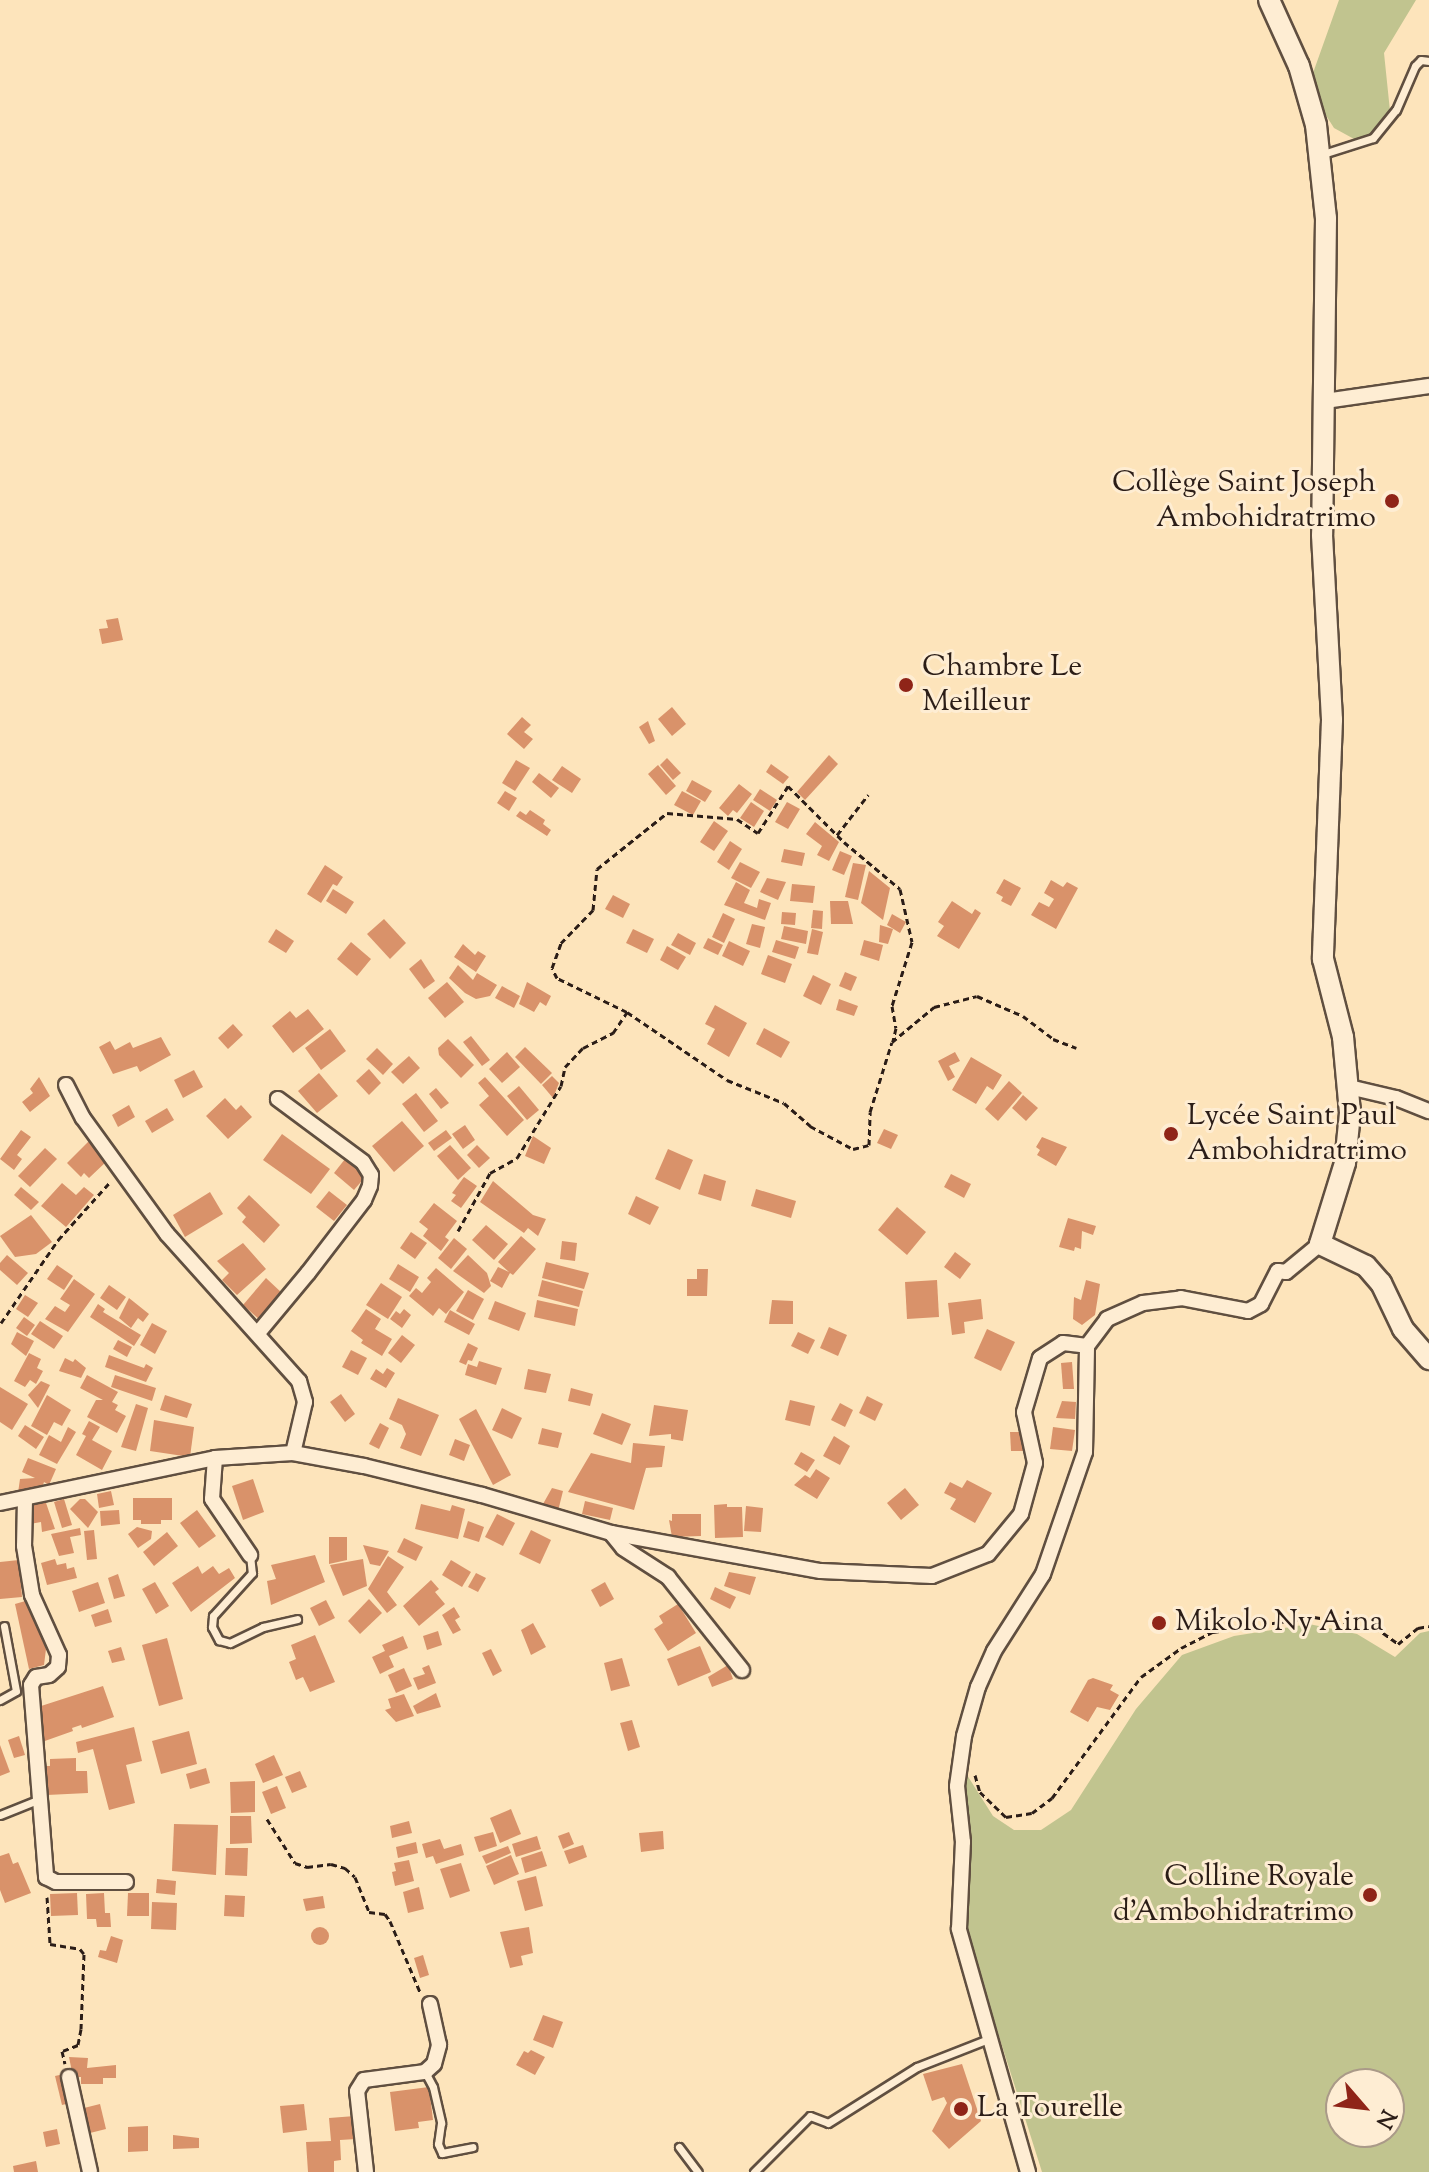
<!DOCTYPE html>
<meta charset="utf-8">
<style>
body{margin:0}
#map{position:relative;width:1429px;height:2172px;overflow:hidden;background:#fde4bb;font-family:"Sorts Mill Goudy",serif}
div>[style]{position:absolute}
.green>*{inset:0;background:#c1c48f}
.building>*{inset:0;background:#d9926a}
.round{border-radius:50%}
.path>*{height:3px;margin-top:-1.5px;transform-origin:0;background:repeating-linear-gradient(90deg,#2b1d17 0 6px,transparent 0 10px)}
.roads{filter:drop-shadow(2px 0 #604f40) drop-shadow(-2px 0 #604f40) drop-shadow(0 2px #604f40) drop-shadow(0 -2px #604f40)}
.lane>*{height:7px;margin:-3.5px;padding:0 3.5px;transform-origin:3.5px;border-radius:3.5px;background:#feedd3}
.street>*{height:14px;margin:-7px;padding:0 7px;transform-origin:7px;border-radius:7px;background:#feedd3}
.secondary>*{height:20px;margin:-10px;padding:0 10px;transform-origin:10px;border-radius:10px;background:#feedd3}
.dots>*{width:22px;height:22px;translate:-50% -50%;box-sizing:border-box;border:4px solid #feedd3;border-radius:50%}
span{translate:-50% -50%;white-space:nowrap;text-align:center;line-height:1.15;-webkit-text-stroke:6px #feedd3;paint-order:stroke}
.poi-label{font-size:30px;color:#2b1d17}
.right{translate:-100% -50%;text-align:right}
.left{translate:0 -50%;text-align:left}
.north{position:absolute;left:1325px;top:2068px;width:80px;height:80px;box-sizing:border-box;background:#feedd3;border:2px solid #aa9a88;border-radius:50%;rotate:118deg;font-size:22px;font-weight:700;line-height:32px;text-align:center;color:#2b1d17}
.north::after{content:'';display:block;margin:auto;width:28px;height:36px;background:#8f2418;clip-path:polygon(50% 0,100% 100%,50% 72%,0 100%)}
</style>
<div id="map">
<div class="green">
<i style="clip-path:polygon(1339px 0,1416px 0,1384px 53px,1390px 111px,1365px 145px,1334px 128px,1308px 87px)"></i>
<i style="clip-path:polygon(evenodd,1309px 1624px,1357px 1634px,1395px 1657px,1420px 1633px,1429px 1631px,1429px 2172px,1042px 2172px,967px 1935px,971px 1856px,962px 1784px,967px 1775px,993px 1816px,1014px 1830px,1041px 1830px,1071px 1810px,1136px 1709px,1182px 1655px,1234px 1636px,1309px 1624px,1341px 2084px,1389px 2084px,1389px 2132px,1341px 2132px,1341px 2084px)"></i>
</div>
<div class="building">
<i style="clip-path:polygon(118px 618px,123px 640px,102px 644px,99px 629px,108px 628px,106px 620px)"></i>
<i style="clip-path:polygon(672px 707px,686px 724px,672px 736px,658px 719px)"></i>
<i style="clip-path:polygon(522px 717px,531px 725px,524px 732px,533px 739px,524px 749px,507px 734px)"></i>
<i style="clip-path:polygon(648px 721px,655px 741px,649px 744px,639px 727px)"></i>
<i style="clip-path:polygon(829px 755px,838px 764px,805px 800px,797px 792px)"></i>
<i style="clip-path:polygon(667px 758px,681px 773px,673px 780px,660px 765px)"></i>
<i style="clip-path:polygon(516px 760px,530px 768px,515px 791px,502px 783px)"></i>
<i style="clip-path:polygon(771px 764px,789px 777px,783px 784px,766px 772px)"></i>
<i style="clip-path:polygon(658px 765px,676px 786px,666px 795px,648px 774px)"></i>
<i style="clip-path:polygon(562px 766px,581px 779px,572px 793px,552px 780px)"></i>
<i style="clip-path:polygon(539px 773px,559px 788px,551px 798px,532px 782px)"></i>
<i style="clip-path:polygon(692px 780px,712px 791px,705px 802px,686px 791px)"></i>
<i style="clip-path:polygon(739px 784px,752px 794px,737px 813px,733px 810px,728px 816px,719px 808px)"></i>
<i style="clip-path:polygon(760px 789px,777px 800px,770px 811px,753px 800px)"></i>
<i style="clip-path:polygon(505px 791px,517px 798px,509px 811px,497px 803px)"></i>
<i style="clip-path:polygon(682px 791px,701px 801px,693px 815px,674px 805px)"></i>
<i style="clip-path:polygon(751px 802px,764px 811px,754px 827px,740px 818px)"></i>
<i style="clip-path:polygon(787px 802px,800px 809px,788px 829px,775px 822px)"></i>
<i style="clip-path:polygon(530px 810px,545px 820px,543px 824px,551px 830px,547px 836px,516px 816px,520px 811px,526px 815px)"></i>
<i style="clip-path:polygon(714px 821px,728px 831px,714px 851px,700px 842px)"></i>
<i style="clip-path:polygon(815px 822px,839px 842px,829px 861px,817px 855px,822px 846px,806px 834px)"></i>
<i style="clip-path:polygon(730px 841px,742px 849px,729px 870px,717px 862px)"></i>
<i style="clip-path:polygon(784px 849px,805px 853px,802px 866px,781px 862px)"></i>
<i style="clip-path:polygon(840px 851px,852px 856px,844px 875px,832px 870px)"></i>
<i style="clip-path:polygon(740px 862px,760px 872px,751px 888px,731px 878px)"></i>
<i style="clip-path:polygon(853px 863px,866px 865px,858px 900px,845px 897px)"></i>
<i style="clip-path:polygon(325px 865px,343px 877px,337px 886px,333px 884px,321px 903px,307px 894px)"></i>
<i style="clip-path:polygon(869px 871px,890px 888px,883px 920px,861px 903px)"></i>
<i style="clip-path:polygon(767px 878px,786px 882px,778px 900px,760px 892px)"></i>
<i style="clip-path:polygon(1004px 879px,1021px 888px,1011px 906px,1001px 901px,1003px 897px,996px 893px)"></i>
<i style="clip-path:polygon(1051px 880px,1063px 887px,1067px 882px,1078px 888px,1056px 929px,1031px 915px,1039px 902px,1049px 907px,1054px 899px,1044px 893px)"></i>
<i style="clip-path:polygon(736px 882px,750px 890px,744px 903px,757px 908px,759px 899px,771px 903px,765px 920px,724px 905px)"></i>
<i style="clip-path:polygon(792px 884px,815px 886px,813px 903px,790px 901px)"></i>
<i style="clip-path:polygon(333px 889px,354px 902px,346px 914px,326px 901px)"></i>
<i style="clip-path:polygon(613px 895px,630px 904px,623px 918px,605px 909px)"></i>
<i style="clip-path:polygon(830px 901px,848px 901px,853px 924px,831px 924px)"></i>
<i style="clip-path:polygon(952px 901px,972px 914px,975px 909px,981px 913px,959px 949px,937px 936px,944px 926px,938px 922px)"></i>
<i style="clip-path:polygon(813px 910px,823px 911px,822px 929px,811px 928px)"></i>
<i style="clip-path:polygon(782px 912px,796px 913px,795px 925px,781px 924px)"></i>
<i style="clip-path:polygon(723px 913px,735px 919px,724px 943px,712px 937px)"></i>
<i style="clip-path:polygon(892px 914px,906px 922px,900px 933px,887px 925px)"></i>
<i style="clip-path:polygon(384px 919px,406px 943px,390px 959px,367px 934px)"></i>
<i style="clip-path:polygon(752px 924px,765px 927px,760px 948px,746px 944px)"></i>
<i style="clip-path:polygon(880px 925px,893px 929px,888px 944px,879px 942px)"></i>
<i style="clip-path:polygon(784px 926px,808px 931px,806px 944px,781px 939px)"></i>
<i style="clip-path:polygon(276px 929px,294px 941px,286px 953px,268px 942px)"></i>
<i style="clip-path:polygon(633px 929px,654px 939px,647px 953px,626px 943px)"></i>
<i style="clip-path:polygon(812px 929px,823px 932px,818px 955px,807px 953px)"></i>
<i style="clip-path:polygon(678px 933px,696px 943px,690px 955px,671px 945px)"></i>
<i style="clip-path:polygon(708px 938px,723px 945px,718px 955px,703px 948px)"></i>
<i style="clip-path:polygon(776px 940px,799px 947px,795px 959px,772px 952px)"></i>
<i style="clip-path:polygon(864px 940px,883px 945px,879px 961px,860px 955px)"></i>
<i style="clip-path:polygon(729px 941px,750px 951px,743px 966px,722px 956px)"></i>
<i style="clip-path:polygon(351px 942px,371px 959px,357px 976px,337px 959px)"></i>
<i style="clip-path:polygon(463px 944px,475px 955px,478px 951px,486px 956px,476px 972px,454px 957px)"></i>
<i style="clip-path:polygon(667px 946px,686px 957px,678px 970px,660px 960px)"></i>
<i style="clip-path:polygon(768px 955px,792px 964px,785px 983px,761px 974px)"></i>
<i style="clip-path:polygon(421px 959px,435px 981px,424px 989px,409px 969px)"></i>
<i style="clip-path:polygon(458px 965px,473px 980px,477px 973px,497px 985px,490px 996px,476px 999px,465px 993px,449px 978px)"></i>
<i style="clip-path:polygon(845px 972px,857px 977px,851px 991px,839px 986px)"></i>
<i style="clip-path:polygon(813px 975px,831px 984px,821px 1005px,803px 996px)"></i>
<i style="clip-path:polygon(447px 982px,464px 1002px,445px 1018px,428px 998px)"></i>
<i style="clip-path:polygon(527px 982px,551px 996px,546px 1006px,540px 1002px,534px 1012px,519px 1004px)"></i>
<i style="clip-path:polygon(502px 986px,520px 996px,514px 1008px,495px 998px)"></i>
<i style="clip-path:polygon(839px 999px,858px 1006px,854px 1016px,836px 1010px)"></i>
<i style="clip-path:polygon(715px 1005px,747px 1023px,729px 1057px,707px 1044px,715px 1029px,705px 1024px)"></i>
<i style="clip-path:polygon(308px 1009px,324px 1029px,293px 1053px,272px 1026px,290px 1011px,296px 1018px)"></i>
<i style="clip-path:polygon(233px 1024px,243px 1035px,228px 1049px,218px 1038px)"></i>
<i style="clip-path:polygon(764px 1028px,790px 1042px,781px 1058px,756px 1044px)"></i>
<i style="clip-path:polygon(330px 1029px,346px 1051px,321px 1070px,305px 1048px)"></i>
<i style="clip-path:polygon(471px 1036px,490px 1060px,482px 1066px,463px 1042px)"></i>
<i style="clip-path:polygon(161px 1037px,171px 1055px,140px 1072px,137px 1066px,113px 1074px,99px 1047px,110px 1041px,115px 1050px,130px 1042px,133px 1048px)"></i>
<i style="clip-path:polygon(448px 1039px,474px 1065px,461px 1078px,439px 1055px,438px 1048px)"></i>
<i style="clip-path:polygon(525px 1047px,552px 1073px,541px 1084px,515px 1057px)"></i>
<i style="clip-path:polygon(377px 1048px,393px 1064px,383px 1075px,366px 1059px)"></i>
<i style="clip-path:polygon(507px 1052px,520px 1067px,502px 1083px,489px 1069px)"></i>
<i style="clip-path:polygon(955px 1052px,960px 1061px,949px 1066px,955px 1077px,948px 1081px,938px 1061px)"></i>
<i style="clip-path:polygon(409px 1056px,420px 1068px,403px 1084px,391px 1072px)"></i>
<i style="clip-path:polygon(971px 1057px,1002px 1075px,993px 1090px,987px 1086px,976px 1104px,952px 1090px)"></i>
<i style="clip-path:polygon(369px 1069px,381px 1083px,369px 1095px,356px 1081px)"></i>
<i style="clip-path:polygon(194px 1070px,203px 1087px,183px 1098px,174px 1080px)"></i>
<i style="clip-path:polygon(319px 1073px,338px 1096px,317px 1113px,298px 1091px)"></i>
<i style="clip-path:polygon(552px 1076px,559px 1083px,553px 1098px,542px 1085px)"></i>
<i style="clip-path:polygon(39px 1077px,50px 1096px,30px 1112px,22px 1102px,33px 1093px,30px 1089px)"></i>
<i style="clip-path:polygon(485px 1077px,524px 1120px,507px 1136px,479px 1105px,489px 1096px,478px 1083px)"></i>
<i style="clip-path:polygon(1009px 1081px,1022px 1093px,998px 1121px,985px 1109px)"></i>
<i style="clip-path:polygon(519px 1086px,539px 1110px,527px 1120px,507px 1096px)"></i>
<i style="clip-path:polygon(436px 1088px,449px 1103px,441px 1109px,429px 1094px)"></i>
<i style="clip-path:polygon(416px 1093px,438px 1121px,424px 1132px,402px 1104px)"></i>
<i style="clip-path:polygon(1023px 1095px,1038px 1108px,1026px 1121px,1012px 1108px)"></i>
<i style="clip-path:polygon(225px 1098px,236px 1110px,241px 1105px,252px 1117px,228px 1139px,206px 1116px)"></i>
<i style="clip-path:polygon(129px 1105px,135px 1117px,118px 1127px,112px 1115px)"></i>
<i style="clip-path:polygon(167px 1108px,174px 1120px,152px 1133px,145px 1121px)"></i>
<i style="clip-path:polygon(402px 1121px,424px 1146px,394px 1172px,372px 1146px)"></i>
<i style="clip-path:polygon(465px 1125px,475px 1140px,463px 1149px,452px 1134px)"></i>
<i style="clip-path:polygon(884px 1129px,898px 1135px,891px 1149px,877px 1143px)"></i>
<i style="clip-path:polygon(21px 1130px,31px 1137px,17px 1155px,22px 1159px,14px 1170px,0 1159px)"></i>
<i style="clip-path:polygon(446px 1130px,452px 1138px,434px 1151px,428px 1143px)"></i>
<i style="clip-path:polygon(282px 1134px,330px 1169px,311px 1194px,263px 1160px)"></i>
<i style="clip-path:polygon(533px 1136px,551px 1148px,544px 1164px,525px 1156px)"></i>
<i style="clip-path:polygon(1042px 1137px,1067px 1147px,1056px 1166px,1037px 1155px,1040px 1150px,1036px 1147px)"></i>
<i style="clip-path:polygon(89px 1141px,108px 1160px,89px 1178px,84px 1173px,81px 1177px,67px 1163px)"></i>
<i style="clip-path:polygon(450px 1145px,471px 1168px,458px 1180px,437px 1156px)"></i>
<i style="clip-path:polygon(477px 1145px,490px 1158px,479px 1168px,467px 1155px)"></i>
<i style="clip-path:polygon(45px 1148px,57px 1159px,30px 1187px,18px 1176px)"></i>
<i style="clip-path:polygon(668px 1149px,693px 1160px,680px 1190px,655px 1179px)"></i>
<i style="clip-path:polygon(345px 1159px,366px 1176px,354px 1190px,334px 1173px)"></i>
<i style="clip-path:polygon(704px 1174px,726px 1181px,721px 1201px,698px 1194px)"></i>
<i style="clip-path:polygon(951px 1174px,971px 1184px,964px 1198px,944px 1187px)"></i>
<i style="clip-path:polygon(464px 1177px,477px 1186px,461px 1208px,451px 1201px,456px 1195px,452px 1193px)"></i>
<i style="clip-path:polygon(493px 1181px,533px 1215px,546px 1219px,538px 1236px,528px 1228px,524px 1233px,480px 1202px)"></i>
<i style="clip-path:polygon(62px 1183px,76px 1195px,84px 1187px,94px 1195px,66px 1227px,41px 1206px)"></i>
<i style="clip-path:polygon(21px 1187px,39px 1202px,31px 1210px,14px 1195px)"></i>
<i style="clip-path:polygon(756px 1189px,796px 1201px,791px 1218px,751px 1206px)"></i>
<i style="clip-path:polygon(329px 1191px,347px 1205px,334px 1221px,316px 1207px)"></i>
<i style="clip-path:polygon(210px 1192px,223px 1214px,185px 1237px,173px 1215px)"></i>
<i style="clip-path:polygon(249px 1195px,280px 1225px,264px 1243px,242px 1222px,246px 1217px,237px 1208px)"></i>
<i style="clip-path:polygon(636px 1196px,659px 1207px,650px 1225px,628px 1214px)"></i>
<i style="clip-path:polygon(434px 1203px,457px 1221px,445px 1237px,449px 1240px,441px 1251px,423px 1236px,428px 1229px,419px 1222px)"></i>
<i style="clip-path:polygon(897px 1207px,926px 1232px,907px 1255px,878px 1230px)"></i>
<i style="clip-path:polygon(31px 1215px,52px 1242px,36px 1254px,15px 1257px,0 1236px)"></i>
<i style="clip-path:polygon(1068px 1218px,1096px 1226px,1093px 1235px,1082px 1231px,1081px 1249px,1075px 1247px,1074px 1251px,1059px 1247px)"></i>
<i style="clip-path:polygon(486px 1225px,508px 1244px,494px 1260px,472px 1240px)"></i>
<i style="clip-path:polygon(411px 1232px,427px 1243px,415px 1259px,400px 1248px)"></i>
<i style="clip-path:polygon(521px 1236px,536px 1249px,513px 1275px,510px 1273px,502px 1288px,490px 1281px,498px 1267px,509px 1272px,498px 1262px)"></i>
<i style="clip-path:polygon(454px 1238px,467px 1249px,451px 1269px,438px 1258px)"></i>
<i style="clip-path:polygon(562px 1241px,577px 1243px,575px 1261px,560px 1259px)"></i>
<i style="clip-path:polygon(243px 1243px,266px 1269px,237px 1295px,222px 1280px,229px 1273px,217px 1261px)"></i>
<i style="clip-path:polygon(955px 1252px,971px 1264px,960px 1279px,944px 1267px)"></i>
<i style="clip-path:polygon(7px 1255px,28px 1273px,17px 1285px,0 1270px,0 1263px)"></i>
<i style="clip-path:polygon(468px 1255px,487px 1273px,491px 1286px,484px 1293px,453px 1271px)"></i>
<i style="clip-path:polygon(546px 1262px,589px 1273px,584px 1289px,542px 1278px)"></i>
<i style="clip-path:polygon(398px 1264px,419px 1277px,410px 1292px,389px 1279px)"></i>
<i style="clip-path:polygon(57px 1265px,73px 1276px,64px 1290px,47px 1279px)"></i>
<i style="clip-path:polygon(436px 1268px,464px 1292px,446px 1314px,439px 1308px,433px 1316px,409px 1296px,416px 1288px,422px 1293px,431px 1282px,427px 1278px)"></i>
<i style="clip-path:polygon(697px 1269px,708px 1269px,707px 1296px,687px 1296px,687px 1279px,697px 1279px)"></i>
<i style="clip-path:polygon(266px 1278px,283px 1294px,260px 1320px,243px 1305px)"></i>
<i style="clip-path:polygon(74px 1279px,95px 1294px,68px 1332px,45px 1319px,55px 1306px,65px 1312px,70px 1305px,60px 1299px)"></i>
<i style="clip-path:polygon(542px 1280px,583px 1291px,579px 1307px,538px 1296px)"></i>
<i style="clip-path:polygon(937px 1280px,939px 1317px,907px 1319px,905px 1282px)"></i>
<i style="clip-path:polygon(1086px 1280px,1100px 1284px,1095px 1315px,1082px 1325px,1073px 1319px,1074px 1297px,1081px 1300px)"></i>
<i style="clip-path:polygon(381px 1283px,402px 1297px,388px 1319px,366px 1305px)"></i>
<i style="clip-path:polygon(109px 1285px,126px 1297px,117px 1310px,100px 1298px)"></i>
<i style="clip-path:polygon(468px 1290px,484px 1299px,473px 1320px,456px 1311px)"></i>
<i style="clip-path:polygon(25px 1295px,38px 1303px,28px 1317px,16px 1309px)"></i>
<i style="clip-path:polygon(129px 1298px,149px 1314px,143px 1322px,138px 1318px,131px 1328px,119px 1318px)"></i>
<i style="clip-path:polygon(981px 1299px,983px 1319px,964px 1322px,965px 1333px,952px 1335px,948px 1303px)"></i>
<i style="clip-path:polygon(537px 1300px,578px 1309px,575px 1326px,534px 1317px)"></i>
<i style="clip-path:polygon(772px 1300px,793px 1301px,793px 1324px,769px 1324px)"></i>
<i style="clip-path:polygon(495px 1301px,526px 1313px,519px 1331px,488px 1319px)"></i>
<i style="clip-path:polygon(98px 1304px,105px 1309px,103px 1312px,141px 1335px,134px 1346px,90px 1317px)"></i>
<i style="clip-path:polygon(366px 1309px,381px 1319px,375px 1329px,392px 1339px,382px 1356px,361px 1343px,363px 1340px,351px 1331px)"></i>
<i style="clip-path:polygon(404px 1309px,411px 1315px,402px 1328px,390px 1319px,396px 1311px,400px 1314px)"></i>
<i style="clip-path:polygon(450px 1310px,475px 1324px,469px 1335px,444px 1322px)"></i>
<i style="clip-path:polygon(24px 1317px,35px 1325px,27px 1336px,16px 1328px)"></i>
<i style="clip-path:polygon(40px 1321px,63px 1336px,54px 1349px,31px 1334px)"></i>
<i style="clip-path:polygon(152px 1323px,167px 1331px,155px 1354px,140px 1345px)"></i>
<i style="clip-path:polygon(829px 1327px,847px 1335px,838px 1356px,820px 1348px)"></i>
<i style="clip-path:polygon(987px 1329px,1015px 1342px,1001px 1371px,974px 1358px)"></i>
<i style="clip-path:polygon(17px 1332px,34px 1341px,26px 1356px,11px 1344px)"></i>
<i style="clip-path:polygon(798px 1332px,815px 1340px,808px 1354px,791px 1346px)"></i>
<i style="clip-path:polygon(402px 1335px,415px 1345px,401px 1363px,388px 1353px)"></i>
<i style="clip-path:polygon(118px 1340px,132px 1347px,127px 1357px,113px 1349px)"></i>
<i style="clip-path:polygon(468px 1343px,478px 1348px,472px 1361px,468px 1360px,466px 1365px,459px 1362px)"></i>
<i style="clip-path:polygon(351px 1350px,367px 1358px,358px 1375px,342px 1367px)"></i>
<i style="clip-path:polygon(29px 1353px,41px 1359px,37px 1368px,43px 1371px,36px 1384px,30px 1380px,25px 1387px,14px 1381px)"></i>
<i style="clip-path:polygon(109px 1355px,144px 1368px,146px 1364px,153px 1368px,146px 1382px,105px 1367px)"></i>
<i style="clip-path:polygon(65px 1358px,73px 1362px,75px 1359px,86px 1368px,81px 1378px,59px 1371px)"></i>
<i style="clip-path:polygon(479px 1361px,502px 1368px,496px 1385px,465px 1375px,468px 1364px,477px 1367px)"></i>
<i style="clip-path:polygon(1072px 1362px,1074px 1389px,1063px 1389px,1061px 1363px)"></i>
<i style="clip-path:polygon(387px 1368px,395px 1373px,386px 1388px,370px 1379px,376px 1369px,383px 1374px)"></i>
<i style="clip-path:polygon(528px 1369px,551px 1374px,546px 1393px,524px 1389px)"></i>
<i style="clip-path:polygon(87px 1375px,118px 1392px,112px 1402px,118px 1405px,115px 1410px,126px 1416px,117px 1433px,87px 1417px,96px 1400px,103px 1400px,80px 1388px)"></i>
<i style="clip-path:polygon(115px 1375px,156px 1388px,152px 1401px,111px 1387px)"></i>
<i style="clip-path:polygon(41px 1381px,50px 1385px,38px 1408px,28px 1395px)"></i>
<i style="clip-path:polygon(0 1387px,28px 1404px,12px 1430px,0 1422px)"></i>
<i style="clip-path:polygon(571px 1388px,593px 1394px,590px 1406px,568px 1401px)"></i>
<i style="clip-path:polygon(341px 1394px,355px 1414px,345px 1422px,330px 1402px)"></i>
<i style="clip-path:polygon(47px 1395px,71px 1410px,62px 1426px,54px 1422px,47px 1435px,31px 1426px)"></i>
<i style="clip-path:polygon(165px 1395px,192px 1404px,187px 1418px,160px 1410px)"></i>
<i style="clip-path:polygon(867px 1396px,883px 1404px,875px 1421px,859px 1413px)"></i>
<i style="clip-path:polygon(398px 1398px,439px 1415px,421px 1456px,400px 1448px,406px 1434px,402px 1425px,389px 1419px)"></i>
<i style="clip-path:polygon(790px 1400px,815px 1406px,810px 1426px,785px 1420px)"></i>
<i style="clip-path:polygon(1062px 1401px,1076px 1402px,1075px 1419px,1056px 1418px)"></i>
<i style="clip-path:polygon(840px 1403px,853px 1410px,845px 1427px,831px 1420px)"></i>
<i style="clip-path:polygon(136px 1404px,148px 1408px,136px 1451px,121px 1447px)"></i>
<i style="clip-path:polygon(654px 1405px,688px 1410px,683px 1441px,671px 1439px,671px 1434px,649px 1436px)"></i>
<i style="clip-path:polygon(502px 1408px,522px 1418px,512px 1439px,492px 1430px)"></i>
<i style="clip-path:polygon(476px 1409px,511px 1475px,493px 1485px,459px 1419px)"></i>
<i style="clip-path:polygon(602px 1413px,631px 1424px,622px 1445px,593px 1434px)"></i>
<i style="clip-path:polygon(154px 1420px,194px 1427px,190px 1457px,150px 1451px)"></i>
<i style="clip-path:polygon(89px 1421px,100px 1427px,92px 1440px,112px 1451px,102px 1470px,76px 1455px,86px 1436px,82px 1434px)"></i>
<i style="clip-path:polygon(380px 1423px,389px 1428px,379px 1449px,369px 1444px)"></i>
<i style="clip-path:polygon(25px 1425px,44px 1437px,36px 1449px,18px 1436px)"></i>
<i style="clip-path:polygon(68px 1427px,76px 1432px,57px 1464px,39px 1455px,49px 1435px,61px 1442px)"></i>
<i style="clip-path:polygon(1053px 1427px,1075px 1430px,1072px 1451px,1050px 1449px)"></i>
<i style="clip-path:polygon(542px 1428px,562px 1433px,558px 1448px,538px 1444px)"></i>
<i style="clip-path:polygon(1010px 1432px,1024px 1432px,1025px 1451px,1011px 1451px)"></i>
<i style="clip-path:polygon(834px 1436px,850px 1446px,840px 1465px,823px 1456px)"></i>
<i style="clip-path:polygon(455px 1439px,470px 1445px,464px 1461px,449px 1455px)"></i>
<i style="clip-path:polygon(633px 1443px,665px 1446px,662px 1467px,646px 1468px,634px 1510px,568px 1492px,591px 1453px,631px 1463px)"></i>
<i style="clip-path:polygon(801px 1452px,815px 1460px,807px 1472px,794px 1464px)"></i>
<i style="clip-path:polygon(28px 1458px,56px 1469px,49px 1485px,44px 1482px,41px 1491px,18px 1493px,20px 1479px,35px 1478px,22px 1472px)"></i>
<i style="clip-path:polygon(816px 1469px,830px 1478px,817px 1499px,794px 1485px,805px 1475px,810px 1478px)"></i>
<i style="clip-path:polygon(253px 1479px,264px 1512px,243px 1520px,232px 1486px)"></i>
<i style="clip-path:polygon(967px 1480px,992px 1493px,975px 1523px,950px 1509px,956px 1499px,944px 1493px,950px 1482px,962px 1488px)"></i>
<i style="clip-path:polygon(552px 1488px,563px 1491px,558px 1511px,543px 1504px)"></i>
<i style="clip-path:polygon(905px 1488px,919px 1505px,901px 1520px,887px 1503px)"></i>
<i style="clip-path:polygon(111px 1491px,114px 1505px,99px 1508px,97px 1494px)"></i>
<i style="clip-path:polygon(133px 1498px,172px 1498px,172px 1520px,161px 1520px,161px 1524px,141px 1524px,141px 1520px,133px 1520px)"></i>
<i style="clip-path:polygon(64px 1499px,72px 1525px,62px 1528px,54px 1502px)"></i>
<i style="clip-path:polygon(80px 1499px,85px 1499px,98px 1512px,88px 1528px,70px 1509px)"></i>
<i style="clip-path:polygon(45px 1500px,55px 1529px,42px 1532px,41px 1522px,30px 1524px,30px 1504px)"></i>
<i style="clip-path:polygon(585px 1501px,613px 1508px,610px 1520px,582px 1514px)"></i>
<i style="clip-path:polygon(421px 1504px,450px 1511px,452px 1505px,465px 1509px,458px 1539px,415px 1529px)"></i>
<i style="clip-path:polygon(727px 1504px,727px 1507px,742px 1507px,743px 1537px,715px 1538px,714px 1505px)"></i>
<i style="clip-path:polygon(746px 1506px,763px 1508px,761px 1532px,744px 1531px)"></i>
<i style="clip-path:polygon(119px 1510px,120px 1524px,101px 1526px,100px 1511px)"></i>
<i style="clip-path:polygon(197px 1510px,216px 1536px,199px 1548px,180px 1523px)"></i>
<i style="clip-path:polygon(497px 1514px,515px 1523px,503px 1546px,485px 1537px)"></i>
<i style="clip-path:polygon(672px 1514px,701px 1514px,701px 1536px,672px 1537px,669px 1520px,672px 1521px)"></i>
<i style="clip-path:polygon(468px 1521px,484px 1527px,479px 1542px,463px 1537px)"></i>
<i style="clip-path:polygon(137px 1527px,152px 1531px,151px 1539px,138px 1548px,128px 1534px)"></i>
<i style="clip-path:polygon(80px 1528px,81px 1535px,70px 1537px,74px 1553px,59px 1556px,51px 1534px)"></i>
<i style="clip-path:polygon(94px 1530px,97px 1559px,87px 1560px,84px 1531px)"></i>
<i style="clip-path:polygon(531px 1530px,551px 1540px,540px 1564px,519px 1554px)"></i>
<i style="clip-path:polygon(167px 1532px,178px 1546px,154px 1566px,143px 1552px)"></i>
<i style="clip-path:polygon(329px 1537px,347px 1537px,347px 1560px,329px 1564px)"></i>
<i style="clip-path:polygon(404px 1538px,423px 1547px,416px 1561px,397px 1552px)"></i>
<i style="clip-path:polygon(363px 1545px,389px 1551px,380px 1566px,370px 1564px)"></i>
<i style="clip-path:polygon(315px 1555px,325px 1582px,271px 1605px,267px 1581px,276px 1579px,271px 1565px)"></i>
<i style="clip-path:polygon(388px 1556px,404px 1567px,387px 1592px,397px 1605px,387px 1613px,368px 1589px)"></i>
<i style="clip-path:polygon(55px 1559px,57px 1565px,66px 1563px,67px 1569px,74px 1567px,77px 1578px,47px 1585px,41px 1563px)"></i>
<i style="clip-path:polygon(363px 1559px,367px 1586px,343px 1596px,330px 1565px)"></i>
<i style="clip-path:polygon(19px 1560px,22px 1597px,0 1599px,0 1562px)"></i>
<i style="clip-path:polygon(451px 1560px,471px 1572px,462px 1587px,442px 1575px)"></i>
<i style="clip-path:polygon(198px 1566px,202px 1574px,213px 1566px,219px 1574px,229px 1568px,235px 1578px,191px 1612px,172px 1583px)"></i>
<i style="clip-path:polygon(729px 1572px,756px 1577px,750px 1595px,724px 1586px)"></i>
<i style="clip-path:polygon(476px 1573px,486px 1578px,478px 1592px,468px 1587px)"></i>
<i style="clip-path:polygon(118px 1574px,125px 1596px,114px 1599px,108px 1578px)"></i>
<i style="clip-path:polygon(431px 1580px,439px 1589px,435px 1592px,445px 1604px,419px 1626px,403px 1606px)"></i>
<i style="clip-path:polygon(98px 1582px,105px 1603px,79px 1612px,72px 1591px)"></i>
<i style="clip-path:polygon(155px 1582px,169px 1606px,156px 1614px,142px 1589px)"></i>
<i style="clip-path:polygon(605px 1582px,614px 1599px,600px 1607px,591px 1590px)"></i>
<i style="clip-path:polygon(715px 1587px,736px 1597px,730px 1609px,710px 1599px)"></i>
<i style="clip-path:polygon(369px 1599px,382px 1613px,360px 1634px,348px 1621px)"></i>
<i style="clip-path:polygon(29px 1600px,46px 1649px,44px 1665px,29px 1669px,15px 1604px)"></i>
<i style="clip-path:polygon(326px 1600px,335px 1618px,319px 1626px,310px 1608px)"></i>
<i style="clip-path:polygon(678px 1604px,696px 1633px,668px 1651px,654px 1629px,663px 1623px,659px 1616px)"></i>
<i style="clip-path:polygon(454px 1607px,460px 1617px,455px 1620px,461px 1630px,453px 1634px,442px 1615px)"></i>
<i style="clip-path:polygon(108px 1609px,112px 1622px,95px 1627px,91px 1615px)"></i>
<i style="clip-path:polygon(533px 1623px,546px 1647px,531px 1655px,521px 1630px)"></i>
<i style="clip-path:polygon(438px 1631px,442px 1645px,427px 1650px,423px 1636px)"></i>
<i style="clip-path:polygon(315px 1635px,335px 1682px,310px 1692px,303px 1677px,296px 1680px,289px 1662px,296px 1659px,291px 1645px)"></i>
<i style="clip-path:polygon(403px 1636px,408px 1648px,389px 1656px,394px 1667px,380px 1674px,372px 1657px,385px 1651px,382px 1645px)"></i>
<i style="clip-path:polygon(167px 1638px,183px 1699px,159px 1706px,142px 1645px)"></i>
<i style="clip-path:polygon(700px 1646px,711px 1672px,678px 1686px,667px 1659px)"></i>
<i style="clip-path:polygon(121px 1647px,125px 1660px,112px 1663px,108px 1651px)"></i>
<i style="clip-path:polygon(491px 1649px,502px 1671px,493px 1676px,482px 1653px)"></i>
<i style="clip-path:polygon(622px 1658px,630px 1686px,611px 1691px,604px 1663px)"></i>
<i style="clip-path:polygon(429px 1665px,436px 1683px,418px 1690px,413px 1678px,425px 1674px,422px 1668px)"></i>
<i style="clip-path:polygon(728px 1665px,733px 1679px,712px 1687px,708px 1677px)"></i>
<i style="clip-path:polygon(404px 1668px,412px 1686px,396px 1693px,388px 1675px)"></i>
<i style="clip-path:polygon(1093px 1678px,1113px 1685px,1110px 1690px,1119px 1695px,1110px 1710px,1097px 1707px,1088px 1722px,1070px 1712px,1088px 1680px)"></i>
<i style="clip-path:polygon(103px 1686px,114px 1717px,82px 1728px,81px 1725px,72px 1728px,73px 1731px,42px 1742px,38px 1707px)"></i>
<i style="clip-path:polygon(436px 1693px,441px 1707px,417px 1714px,413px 1706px)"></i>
<i style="clip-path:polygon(404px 1694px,414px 1716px,396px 1722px,385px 1710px,391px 1708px,388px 1699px)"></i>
<i style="clip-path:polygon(632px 1720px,640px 1747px,628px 1751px,620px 1723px)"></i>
<i style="clip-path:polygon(134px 1727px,142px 1761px,126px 1765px,135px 1803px,109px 1810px,93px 1749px,78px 1753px,76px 1742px)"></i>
<i style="clip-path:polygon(189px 1731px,197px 1764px,161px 1774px,152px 1741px)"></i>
<i style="clip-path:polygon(19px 1736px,25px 1755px,14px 1758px,8px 1740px)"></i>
<i style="clip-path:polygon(0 1745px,10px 1772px,0 1776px)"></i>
<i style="clip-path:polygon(274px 1755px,283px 1775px,263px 1783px,255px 1764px)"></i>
<i style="clip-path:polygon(76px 1758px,76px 1771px,87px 1771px,88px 1793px,47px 1795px,46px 1766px,50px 1766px,50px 1759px)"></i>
<i style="clip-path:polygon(206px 1768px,210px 1783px,190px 1789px,186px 1774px)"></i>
<i style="clip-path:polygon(300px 1771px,307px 1787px,292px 1793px,285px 1777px)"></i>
<i style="clip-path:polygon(255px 1781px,255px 1812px,231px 1813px,230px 1782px)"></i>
<i style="clip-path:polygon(277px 1786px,286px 1808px,271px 1814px,262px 1792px)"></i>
<i style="clip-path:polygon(511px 1809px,521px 1834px,500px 1843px,490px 1818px)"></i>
<i style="clip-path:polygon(230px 1816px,251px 1816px,252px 1843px,230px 1844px)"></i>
<i style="clip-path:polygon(409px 1821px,412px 1833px,392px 1838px,390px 1826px)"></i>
<i style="clip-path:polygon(174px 1824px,218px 1825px,216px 1875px,172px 1871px)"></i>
<i style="clip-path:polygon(663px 1831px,664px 1849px,641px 1852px,639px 1833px)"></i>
<i style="clip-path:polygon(493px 1832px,497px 1846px,479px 1852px,474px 1837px)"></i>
<i style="clip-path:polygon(569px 1832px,574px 1844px,563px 1849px,558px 1836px)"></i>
<i style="clip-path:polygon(537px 1836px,541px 1849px,516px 1857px,512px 1844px)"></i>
<i style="clip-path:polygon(440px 1839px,444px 1849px,461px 1844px,464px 1855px,436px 1864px,433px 1856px,426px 1858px,422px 1844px)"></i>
<i style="clip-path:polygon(416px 1842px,418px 1853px,398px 1858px,396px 1847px)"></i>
<i style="clip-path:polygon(583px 1845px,587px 1857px,569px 1864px,564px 1851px)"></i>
<i style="clip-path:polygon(508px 1846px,511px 1853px,486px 1864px,482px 1856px)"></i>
<i style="clip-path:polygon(226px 1848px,248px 1848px,247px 1876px,225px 1875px)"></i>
<i style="clip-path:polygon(542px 1851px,547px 1866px,525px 1873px,521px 1858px)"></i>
<i style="clip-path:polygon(9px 1853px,13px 1864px,18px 1862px,31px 1893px,5px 1903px,0 1890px,0 1856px)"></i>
<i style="clip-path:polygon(511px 1855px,519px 1874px,494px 1885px,486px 1866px)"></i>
<i style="clip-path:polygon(409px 1860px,414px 1881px,395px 1886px,392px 1872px,396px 1871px,394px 1863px)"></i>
<i style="clip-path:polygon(461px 1863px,470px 1891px,450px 1898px,440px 1869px)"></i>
<i style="clip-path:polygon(536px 1876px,543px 1906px,525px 1911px,517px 1881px)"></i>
<i style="clip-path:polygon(157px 1879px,176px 1881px,175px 1895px,156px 1893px)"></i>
<i style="clip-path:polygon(419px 1887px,424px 1909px,408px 1913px,403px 1892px)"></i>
<i style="clip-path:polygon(77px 1893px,78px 1915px,51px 1916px,50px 1894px)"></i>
<i style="clip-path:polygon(104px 1893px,105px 1913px,110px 1913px,111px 1927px,97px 1927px,96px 1919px,87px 1919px,86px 1894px)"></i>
<i style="clip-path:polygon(128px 1893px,149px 1893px,149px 1916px,127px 1916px)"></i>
<i style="clip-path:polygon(225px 1895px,245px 1896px,244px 1917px,224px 1916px)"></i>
<i style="clip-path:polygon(323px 1896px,325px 1908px,306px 1911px,303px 1899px)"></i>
<i style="clip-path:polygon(152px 1902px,177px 1903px,176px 1930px,151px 1929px)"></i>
<i style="clip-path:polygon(529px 1927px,533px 1953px,521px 1956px,523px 1965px,510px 1968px,500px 1932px)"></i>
<i class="round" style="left:311px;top:1927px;width:18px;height:18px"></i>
<i style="clip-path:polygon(111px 1936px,123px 1940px,117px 1963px,98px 1957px,100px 1950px,106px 1951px)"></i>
<i style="clip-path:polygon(423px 1955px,429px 1975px,420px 1978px,414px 1958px)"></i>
<i style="clip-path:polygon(543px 2015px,563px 2022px,553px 2048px,533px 2040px)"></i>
<i style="clip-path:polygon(531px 2050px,545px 2057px,535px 2075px,516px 2065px,524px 2051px,528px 2053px)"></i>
<i style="clip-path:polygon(69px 2057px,88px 2058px,87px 2068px,116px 2065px,116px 2078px,103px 2078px,103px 2084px,81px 2084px,81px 2077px,73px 2077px)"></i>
<i style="clip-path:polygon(962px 2064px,981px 2121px,949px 2149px,932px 2131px,947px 2103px,944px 2097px,932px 2101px,923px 2074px)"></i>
<i style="clip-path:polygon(64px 2074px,70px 2103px,62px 2105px,55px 2076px)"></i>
<i style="clip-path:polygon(429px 2087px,433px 2120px,418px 2122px,419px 2128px,395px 2131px,390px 2092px)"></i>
<i style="clip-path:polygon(100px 2104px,106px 2129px,86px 2134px,80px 2109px)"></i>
<i style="clip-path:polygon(304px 2104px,307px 2130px,283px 2133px,280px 2106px)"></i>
<i style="clip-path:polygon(355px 2116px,356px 2139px,340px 2140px,341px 2160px,334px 2161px,334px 2172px,308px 2172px,306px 2142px,331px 2141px,329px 2118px)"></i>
<i style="clip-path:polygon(148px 2126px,148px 2151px,128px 2152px,128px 2127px)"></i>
<i style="clip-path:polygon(57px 2129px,60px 2144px,46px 2147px,43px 2132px)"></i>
<i style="clip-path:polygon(173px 2135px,199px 2138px,199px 2148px,173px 2149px)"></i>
<i style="clip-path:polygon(36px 2161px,38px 2172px,14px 2172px,13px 2166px)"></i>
</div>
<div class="path">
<i style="left:837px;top:835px;width:51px;rotate:-52.2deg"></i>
<i style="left:627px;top:1012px;width:78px;rotate:-154.1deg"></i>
<i style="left:557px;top:978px;width:11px;rotate:-117deg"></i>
<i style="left:552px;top:968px;width:27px;rotate:-70deg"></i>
<i style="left:561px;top:943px;width:46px;rotate:-45.9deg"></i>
<i style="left:593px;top:910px;width:41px;rotate:-84.4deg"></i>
<i style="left:597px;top:869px;width:90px;rotate:-38.7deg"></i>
<i style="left:667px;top:813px;width:70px;rotate:4.9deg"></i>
<i style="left:737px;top:819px;width:25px;rotate:34deg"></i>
<i style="left:758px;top:833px;width:56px;rotate:-57.4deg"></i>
<i style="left:788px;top:786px;width:79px;rotate:45deg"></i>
<i style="left:844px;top:842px;width:73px;rotate:40deg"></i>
<i style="left:900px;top:889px;width:54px;rotate:77.2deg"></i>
<i style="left:912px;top:942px;width:67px;rotate:107.4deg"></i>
<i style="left:892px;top:1006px;width:22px;rotate:80deg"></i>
<i style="left:896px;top:1028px;width:13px;rotate:103deg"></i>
<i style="left:458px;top:1231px;width:66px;rotate:-61.1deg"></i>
<i style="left:490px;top:1173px;width:31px;rotate:-29deg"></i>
<i style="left:517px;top:1158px;width:84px;rotate:-58.6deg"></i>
<i style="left:561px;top:1086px;width:19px;rotate:-78deg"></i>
<i style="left:565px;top:1067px;width:26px;rotate:-47deg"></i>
<i style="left:583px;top:1048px;width:34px;rotate:-27deg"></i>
<i style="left:613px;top:1033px;width:25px;rotate:-56deg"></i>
<i style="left:627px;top:1012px;width:121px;rotate:34.2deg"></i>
<i style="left:727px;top:1080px;width:61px;rotate:22deg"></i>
<i style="left:784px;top:1103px;width:35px;rotate:41deg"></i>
<i style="left:810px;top:1126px;width:49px;rotate:28.1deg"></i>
<i style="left:853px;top:1149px;width:16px;rotate:-14deg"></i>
<i style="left:869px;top:1145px;width:33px;rotate:-88deg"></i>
<i style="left:870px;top:1112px;width:73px;rotate:-72.6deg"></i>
<i style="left:892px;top:1042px;width:55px;rotate:-39.8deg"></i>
<i style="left:934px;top:1007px;width:44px;rotate:-14.3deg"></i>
<i style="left:977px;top:996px;width:50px;rotate:23.5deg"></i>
<i style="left:1023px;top:1016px;width:38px;rotate:37deg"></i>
<i style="left:1053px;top:1039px;width:25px;rotate:21deg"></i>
<i style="left:1px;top:1323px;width:101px;rotate:-55.5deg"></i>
<i style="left:58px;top:1240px;width:79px;rotate:-48.1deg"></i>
<i style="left:975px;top:1775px;width:18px;rotate:74deg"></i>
<i style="left:980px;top:1792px;width:36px;rotate:44deg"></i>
<i style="left:1006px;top:1817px;width:26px;rotate:-9deg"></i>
<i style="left:1032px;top:1813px;width:25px;rotate:-37deg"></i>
<i style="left:1052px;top:1798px;width:150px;rotate:-53.7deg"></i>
<i style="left:1141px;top:1677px;width:49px;rotate:-35.9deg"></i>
<i style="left:1181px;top:1648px;width:36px;rotate:-27deg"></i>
<i style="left:1213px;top:1632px;width:102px;rotate:-8.4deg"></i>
<i style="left:1314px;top:1617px;width:62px;rotate:9.3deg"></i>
<i style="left:1375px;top:1627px;width:29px;rotate:36deg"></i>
<i style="left:1398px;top:1644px;width:26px;rotate:-39deg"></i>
<i style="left:1418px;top:1628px;width:11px;rotate:-10deg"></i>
<i style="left:267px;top:1819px;width:52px;rotate:57.5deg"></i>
<i style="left:295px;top:1863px;width:13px;rotate:18deg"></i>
<i style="left:307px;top:1867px;width:24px;rotate:-7deg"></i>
<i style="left:331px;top:1864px;width:15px;rotate:16deg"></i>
<i style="left:345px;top:1868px;width:13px;rotate:42deg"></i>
<i style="left:355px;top:1877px;width:38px;rotate:68deg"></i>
<i style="left:369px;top:1912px;width:16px;rotate:7deg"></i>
<i style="left:385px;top:1914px;width:9px;rotate:54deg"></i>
<i style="left:390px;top:1921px;width:77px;rotate:67.1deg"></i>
<i style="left:47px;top:1897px;width:47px;rotate:86.3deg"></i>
<i style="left:50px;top:1944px;width:30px;rotate:9deg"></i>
<i style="left:80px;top:1949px;width:6px;rotate:51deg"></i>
<i style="left:84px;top:1954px;width:75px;rotate:92.3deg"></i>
<i style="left:81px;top:2029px;width:16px;rotate:101deg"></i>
<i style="left:78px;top:2045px;width:17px;rotate:159deg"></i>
<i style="left:62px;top:2051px;width:13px;rotate:77deg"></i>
</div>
<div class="roads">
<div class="lane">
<i style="left:1323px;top:154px;width:52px;rotate:-17.7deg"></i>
<i style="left:1373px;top:138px;width:36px;rotate:-51deg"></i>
<i style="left:1396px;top:110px;width:48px;rotate:-66.6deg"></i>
<i style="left:1415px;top:66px;width:8px;rotate:-45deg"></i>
<i style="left:1421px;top:60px;width:8px;rotate:7deg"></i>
<i style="left:250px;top:1555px;width:18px;rotate:84deg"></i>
<i style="left:252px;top:1573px;width:58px;rotate:132.2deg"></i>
<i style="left:213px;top:1616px;width:11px;rotate:95deg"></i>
<i style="left:212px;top:1627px;width:15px;rotate:62deg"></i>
<i style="left:219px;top:1640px;width:11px;rotate:15deg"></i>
<i style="left:230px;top:1643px;width:37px;rotate:-26deg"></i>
<i style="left:263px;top:1627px;width:35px;rotate:-13deg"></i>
<i style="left:0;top:1700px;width:18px;rotate:-29deg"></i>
<i style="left:16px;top:1691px;width:66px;rotate:-100.5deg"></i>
<i style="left:0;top:1815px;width:43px;rotate:-21.8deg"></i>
<i style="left:425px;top:2072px;width:17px;rotate:62deg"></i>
<i style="left:433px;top:2087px;width:37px;rotate:77deg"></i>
<i style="left:441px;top:2123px;width:21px;rotate:98deg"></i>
<i style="left:438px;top:2144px;width:10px;rotate:66deg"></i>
<i style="left:442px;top:2153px;width:31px;rotate:-11deg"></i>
<i style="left:679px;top:2147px;width:31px;rotate:53deg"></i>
<i style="left:754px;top:2172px;width:79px;rotate:-45deg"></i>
<i style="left:810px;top:2116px;width:19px;rotate:21deg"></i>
<i style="left:828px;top:2123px;width:105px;rotate:-32.2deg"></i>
<i style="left:917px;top:2067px;width:76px;rotate:-21.5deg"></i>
</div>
<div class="street">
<i style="left:1325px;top:401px;width:105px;rotate:-8.2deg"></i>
<i style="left:66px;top:1085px;width:37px;rotate:63deg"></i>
<i style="left:83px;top:1118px;width:143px;rotate:54.1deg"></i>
<i style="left:167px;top:1234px;width:198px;rotate:48.1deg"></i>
<i style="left:299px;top:1381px;width:22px;rotate:74deg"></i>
<i style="left:305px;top:1402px;width:52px;rotate:103.2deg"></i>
<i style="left:1349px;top:1087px;width:48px;rotate:13.2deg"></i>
<i style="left:1396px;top:1098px;width:35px;rotate:22deg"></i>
<i style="left:258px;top:1333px;width:78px;rotate:-50.2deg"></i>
<i style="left:308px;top:1273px;width:92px;rotate:-52.5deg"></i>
<i style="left:364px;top:1200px;width:15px;rotate:-67deg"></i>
<i style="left:370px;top:1186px;width:11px;rotate:-85deg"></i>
<i style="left:371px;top:1175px;width:15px;rotate:-122deg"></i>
<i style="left:363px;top:1162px;width:106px;rotate:-143.5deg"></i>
<i style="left:215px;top:1458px;width:41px;rotate:94.2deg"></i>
<i style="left:212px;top:1499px;width:68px;rotate:55.8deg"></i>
<i style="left:25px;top:1499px;width:47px;rotate:91.2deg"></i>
<i style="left:24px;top:1546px;width:50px;rotate:80.7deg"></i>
<i style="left:32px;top:1595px;width:66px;rotate:65.8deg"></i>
<i style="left:59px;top:1655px;width:12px;rotate:95deg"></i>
<i style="left:58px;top:1667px;width:12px;rotate:138deg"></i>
<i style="left:49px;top:1675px;width:13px;rotate:171deg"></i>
<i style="left:36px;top:1677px;width:9px;rotate:122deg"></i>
<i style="left:31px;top:1685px;width:193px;rotate:85.5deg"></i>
<i style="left:46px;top:1877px;width:11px;rotate:27deg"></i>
<i style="left:56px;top:1882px;width:70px"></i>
<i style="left:0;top:1503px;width:220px;rotate:-11.8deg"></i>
<i style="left:215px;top:1458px;width:78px;rotate:-3.7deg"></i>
<i style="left:293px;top:1453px;width:72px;rotate:10.4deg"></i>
<i style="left:364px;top:1466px;width:122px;rotate:13.8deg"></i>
<i style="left:482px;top:1495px;width:134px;rotate:16.4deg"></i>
<i style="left:611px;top:1533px;width:213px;rotate:10.3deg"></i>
<i style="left:821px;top:1571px;width:111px;rotate:2.6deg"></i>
<i style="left:932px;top:1576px;width:60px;rotate:-21.4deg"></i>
<i style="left:988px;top:1554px;width:52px;rotate:-50.5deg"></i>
<i style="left:1021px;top:1514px;width:53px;rotate:-74.6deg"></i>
<i style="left:1035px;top:1463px;width:52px;rotate:-102.2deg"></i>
<i style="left:1024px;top:1412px;width:56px;rotate:-73.5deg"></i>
<i style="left:1040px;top:1358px;width:27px;rotate:-33deg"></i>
<i style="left:1063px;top:1343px;width:24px;rotate:7deg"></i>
<i style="left:611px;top:1533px;width:19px;rotate:51deg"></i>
<i style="left:623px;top:1548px;width:54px;rotate:32.8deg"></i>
<i style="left:668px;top:1577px;width:119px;rotate:51.5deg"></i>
<i style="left:69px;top:2077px;width:97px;rotate:77.5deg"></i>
<i style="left:366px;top:2172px;width:81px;rotate:-96.3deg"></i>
<i style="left:357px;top:2091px;width:13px;rotate:-58deg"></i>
<i style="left:364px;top:2080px;width:62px;rotate:-7.5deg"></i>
<i style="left:425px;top:2072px;width:12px;rotate:-42deg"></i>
<i style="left:434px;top:2064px;width:20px;rotate:-75deg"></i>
<i style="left:439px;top:2045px;width:42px;rotate:-102.4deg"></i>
<i style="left:1028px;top:2172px;width:253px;rotate:-105.9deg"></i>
<i style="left:959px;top:1929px;width:87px;rotate:-87.4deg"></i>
<i style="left:963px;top:1842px;width:56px;rotate:-96.1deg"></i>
<i style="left:957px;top:1786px;width:50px;rotate:-82deg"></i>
<i style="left:964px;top:1736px;width:51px;rotate:-74.1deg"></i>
<i style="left:978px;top:1687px;width:39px;rotate:-66deg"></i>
<i style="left:994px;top:1651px;width:91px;rotate:-57.5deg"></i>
<i style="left:1043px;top:1574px;width:129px;rotate:-71deg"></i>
<i style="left:1085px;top:1452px;width:106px;rotate:-88.9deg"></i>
<i style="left:1087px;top:1346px;width:34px;rotate:-53deg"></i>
<i style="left:1107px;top:1319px;width:39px;rotate:-24deg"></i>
<i style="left:1143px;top:1303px;width:38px;rotate:-7deg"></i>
<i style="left:1181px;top:1298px;width:68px;rotate:11deg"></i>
<i style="left:1248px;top:1311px;width:15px;rotate:-28deg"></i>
<i style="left:1261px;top:1304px;width:37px;rotate:-63deg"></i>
<i style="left:1278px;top:1271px;width:8px;rotate:7deg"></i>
<i style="left:1286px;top:1272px;width:44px;rotate:-39.5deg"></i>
</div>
<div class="secondary">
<i style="left:1269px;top:0;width:72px;rotate:65.6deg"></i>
<i style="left:1299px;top:66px;width:61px;rotate:73.9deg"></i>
<i style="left:1316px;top:125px;width:94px;rotate:83.9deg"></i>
<i style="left:1326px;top:218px;width:317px;rotate:90.7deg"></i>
<i style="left:1322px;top:535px;width:185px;rotate:86.9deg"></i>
<i style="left:1332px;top:720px;width:239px;rotate:92.2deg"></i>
<i style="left:1323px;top:959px;width:81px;rotate:75.6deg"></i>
<i style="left:1343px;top:1037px;width:76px;rotate:84.7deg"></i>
<i style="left:1350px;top:1113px;width:50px;rotate:95.7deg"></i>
<i style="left:1345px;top:1163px;width:85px;rotate:107.2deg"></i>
<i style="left:1320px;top:1244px;width:51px;rotate:25.6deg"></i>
<i style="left:1366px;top:1266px;width:23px;rotate:49deg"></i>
<i style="left:1381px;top:1283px;width:51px;rotate:64.4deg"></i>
<i style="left:1403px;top:1329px;width:40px;rotate:49deg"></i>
</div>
</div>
<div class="dots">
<i style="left:1392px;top:501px;background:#8f2418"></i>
<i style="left:906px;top:685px;background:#8f2418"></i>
<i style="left:1171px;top:1134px;background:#8f2418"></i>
<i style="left:1159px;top:1623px;background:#8f2418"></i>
<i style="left:1370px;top:1895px;background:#8f2418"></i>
<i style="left:961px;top:2109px;background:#8f2418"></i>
</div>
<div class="poi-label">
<span class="right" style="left:1376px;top:501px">Collège Saint Joseph<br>Ambohidratrimo</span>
<span class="left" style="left:922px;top:685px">Chambre Le<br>Meilleur</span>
<span class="left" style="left:1187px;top:1134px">Lycée Saint Paul<br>Ambohidratrimo</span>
<span class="left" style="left:1175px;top:1623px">Mikolo Ny Aina</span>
<span class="right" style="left:1354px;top:1895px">Colline Royale<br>d'Ambohidratrimo</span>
<span class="left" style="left:977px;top:2109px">La Tourelle</span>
</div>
<div class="north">N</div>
</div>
